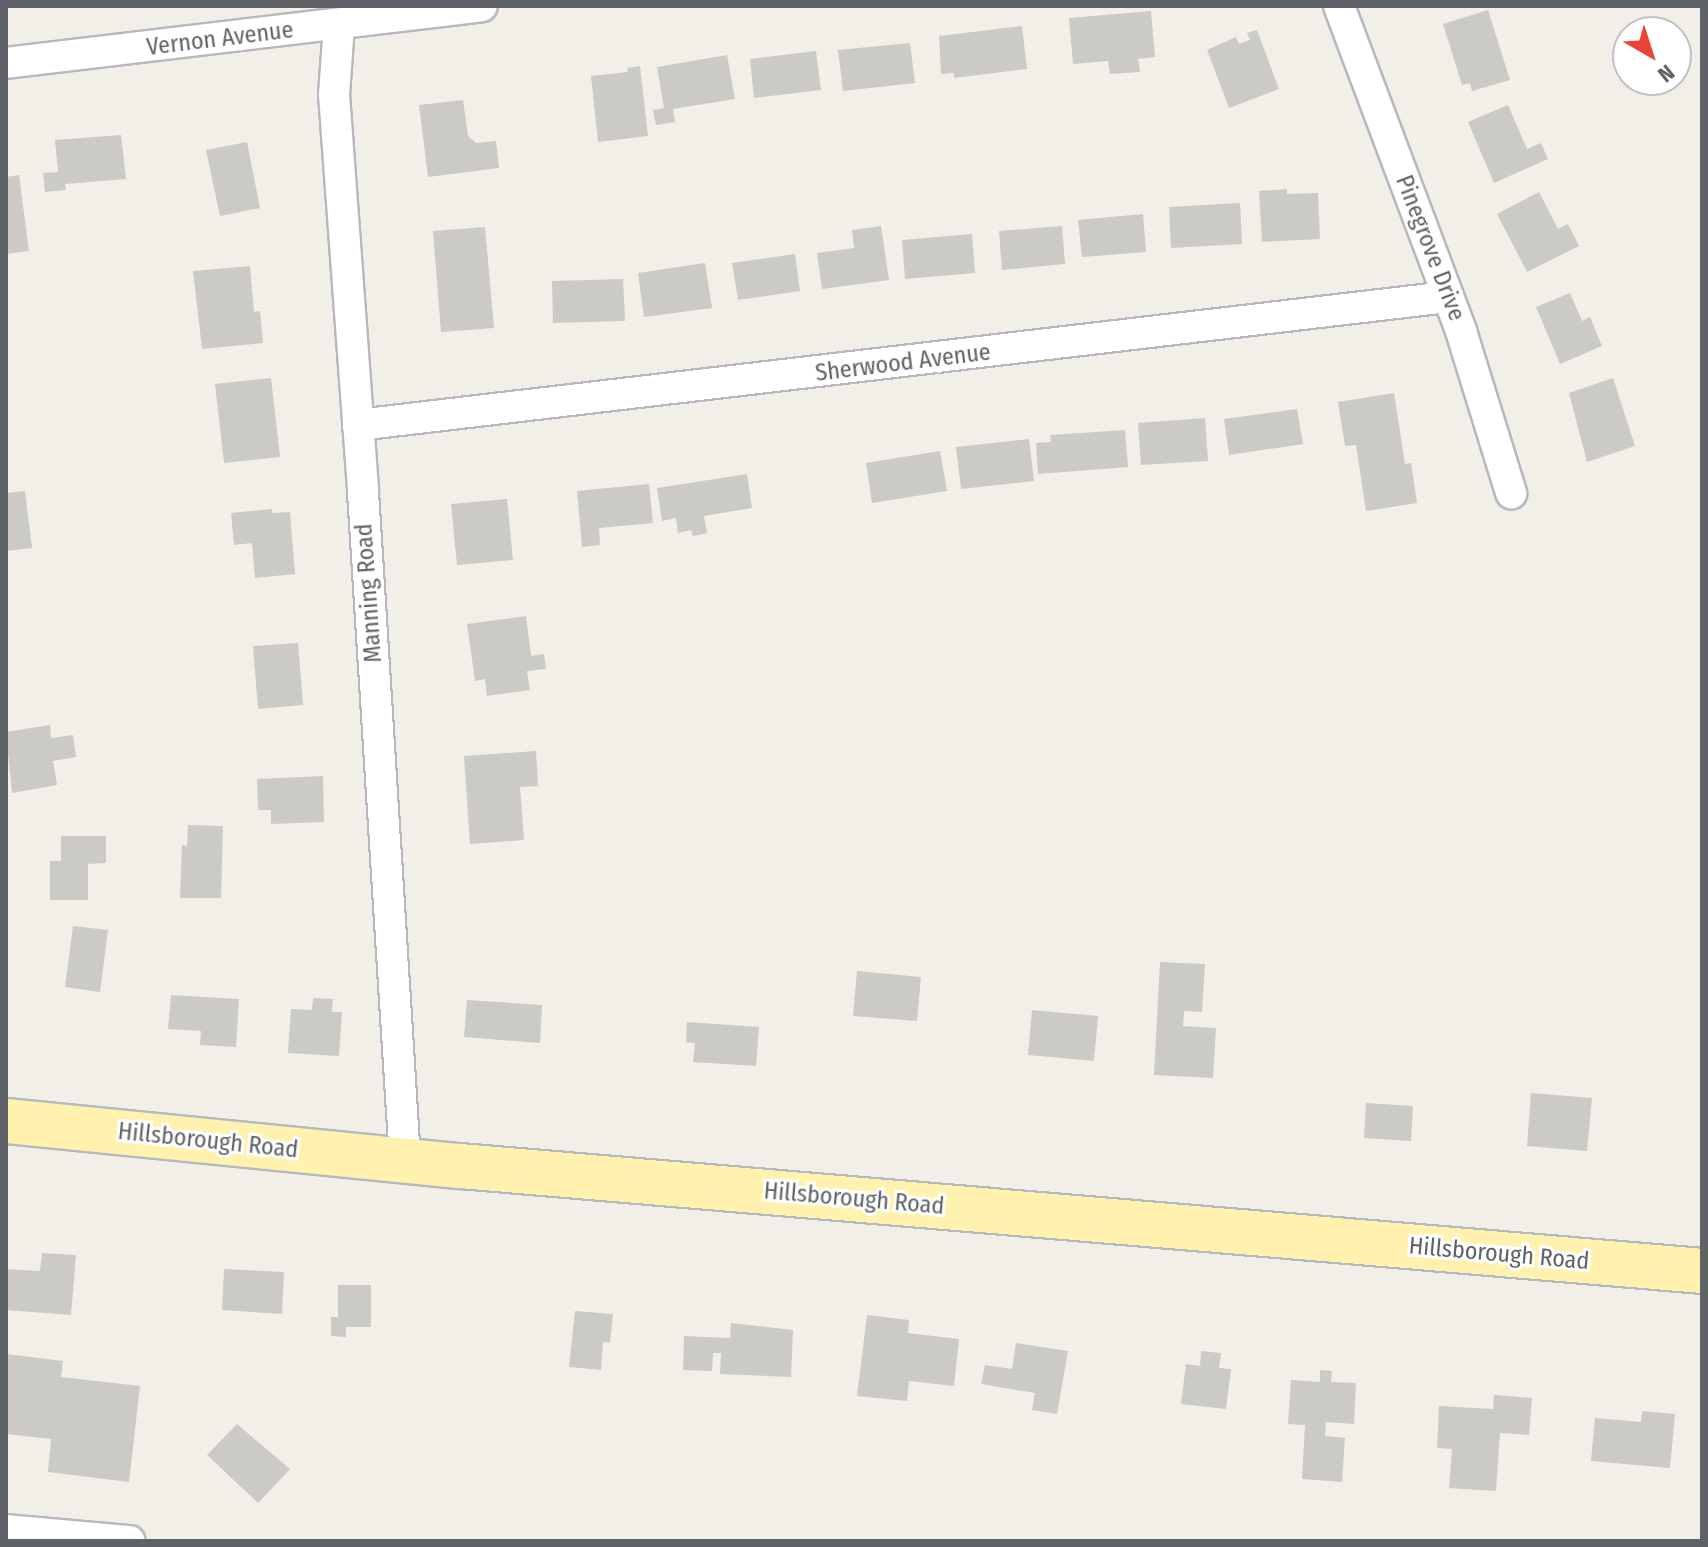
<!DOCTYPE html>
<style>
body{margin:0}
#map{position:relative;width:1708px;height:1547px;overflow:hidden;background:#f1efe8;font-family:"Fira Sans Condensed",sans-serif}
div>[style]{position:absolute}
.building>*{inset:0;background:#cccac5}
.roads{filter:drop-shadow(2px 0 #b5b8bc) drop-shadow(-2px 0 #b5b8bc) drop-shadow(0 2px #b5b8bc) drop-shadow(0 -2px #b5b8bc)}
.street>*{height:30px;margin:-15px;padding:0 15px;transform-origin:15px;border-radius:15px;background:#fff}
.primary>*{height:44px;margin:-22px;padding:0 22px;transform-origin:22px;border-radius:22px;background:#fff2af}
span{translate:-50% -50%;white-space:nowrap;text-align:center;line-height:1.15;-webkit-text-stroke:6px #fff;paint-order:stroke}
.street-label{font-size:24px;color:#5f6368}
.frame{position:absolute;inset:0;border:8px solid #5f6368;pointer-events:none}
.north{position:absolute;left:1612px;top:16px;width:80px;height:80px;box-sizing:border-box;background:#fff;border:2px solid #bfc1c3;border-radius:50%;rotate:141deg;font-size:22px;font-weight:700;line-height:32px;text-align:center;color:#5f6368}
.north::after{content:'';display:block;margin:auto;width:28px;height:36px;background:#ea4335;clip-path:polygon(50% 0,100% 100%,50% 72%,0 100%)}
</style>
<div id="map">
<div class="building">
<i style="clip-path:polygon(1488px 10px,1510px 80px,1472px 91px,1470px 83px,1462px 85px,1443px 24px)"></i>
<i style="clip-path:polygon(1151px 11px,1155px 57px,1138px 59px,1140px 72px,1110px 74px,1108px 61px,1073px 64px,1069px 18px)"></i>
<i style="clip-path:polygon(1022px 26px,1027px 69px,954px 78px,954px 73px,941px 74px,939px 36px)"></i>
<i style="clip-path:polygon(1257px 30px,1279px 89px,1229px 108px,1207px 50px,1236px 37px,1239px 44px,1250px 40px,1247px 33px)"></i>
<i style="clip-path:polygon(910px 43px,915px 83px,843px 91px,838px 50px)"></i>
<i style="clip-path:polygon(816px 51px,821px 90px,754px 98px,750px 59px)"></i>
<i style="clip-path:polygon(727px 55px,735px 99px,673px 109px,675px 122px,656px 125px,653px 110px,664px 108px,657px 67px)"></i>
<i style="clip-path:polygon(640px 66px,648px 136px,598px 142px,591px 76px,628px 72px,627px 68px)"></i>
<i style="clip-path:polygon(463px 100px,468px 136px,476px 143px,496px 141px,499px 168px,428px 177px,419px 105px)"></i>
<i style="clip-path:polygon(1508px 105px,1527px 149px,1541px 143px,1548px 159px,1494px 183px,1468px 122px)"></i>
<i style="clip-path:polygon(121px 135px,126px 179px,65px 184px,66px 190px,45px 192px,43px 173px,58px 172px,55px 140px)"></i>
<i style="clip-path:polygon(247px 142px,260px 208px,220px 216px,206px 150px)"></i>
<i style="clip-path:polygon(19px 175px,29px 251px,6px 254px,6px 177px)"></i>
<i style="clip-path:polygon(1287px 189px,1287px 194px,1318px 193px,1320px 239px,1262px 242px,1259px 191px)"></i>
<i style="clip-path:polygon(1539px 192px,1558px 229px,1568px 224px,1579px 246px,1527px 272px,1497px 214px)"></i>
<i style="clip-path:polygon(1240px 203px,1242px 244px,1171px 248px,1169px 207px)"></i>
<i style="clip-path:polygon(1143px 214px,1146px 252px,1082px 257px,1078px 220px)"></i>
<i style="clip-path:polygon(881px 226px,889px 280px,822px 289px,817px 253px,854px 248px,852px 230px)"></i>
<i style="clip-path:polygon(1062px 226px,1065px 264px,1002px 270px,999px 231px)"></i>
<i style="clip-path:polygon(485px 227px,494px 328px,441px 332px,433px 231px)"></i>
<i style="clip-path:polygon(972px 234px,975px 273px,905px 279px,902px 240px)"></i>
<i style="clip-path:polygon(795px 254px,800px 291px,738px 300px,732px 263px)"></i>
<i style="clip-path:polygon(705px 263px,712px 308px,644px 317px,638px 273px)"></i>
<i style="clip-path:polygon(250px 266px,254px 312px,260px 311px,263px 343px,202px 349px,193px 271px)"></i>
<i style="clip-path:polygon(623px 279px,625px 321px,553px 323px,552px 281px)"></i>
<i style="clip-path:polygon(1570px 293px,1582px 321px,1590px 317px,1602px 346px,1560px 364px,1536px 307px)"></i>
<i style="clip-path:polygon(271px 378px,280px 457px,224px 463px,215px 384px)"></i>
<i style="clip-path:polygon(1613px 378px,1635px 446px,1587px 462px,1569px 393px)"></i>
<i style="clip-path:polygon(1394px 393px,1405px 464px,1411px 463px,1417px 503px,1366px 511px,1356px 445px,1345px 446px,1338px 402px)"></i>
<i style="clip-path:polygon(1297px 409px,1303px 444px,1229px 455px,1224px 419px)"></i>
<i style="clip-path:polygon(1205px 418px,1208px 461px,1141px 465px,1138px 423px)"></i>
<i style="clip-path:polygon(1125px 430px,1128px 467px,1038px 474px,1036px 443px,1051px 442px,1050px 435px)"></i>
<i style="clip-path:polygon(1029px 439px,1034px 481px,961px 489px,956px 447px)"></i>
<i style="clip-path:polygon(940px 451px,947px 491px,872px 503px,866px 463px)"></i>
<i style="clip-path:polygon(747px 474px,752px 508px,704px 516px,707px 533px,693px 536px,691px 530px,678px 533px,676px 518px,662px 521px,657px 488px)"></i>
<i style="clip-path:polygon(649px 484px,653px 523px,599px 528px,600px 545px,582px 547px,577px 491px)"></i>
<i style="clip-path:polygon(25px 491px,32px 548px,6px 551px,6px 493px)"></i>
<i style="clip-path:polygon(507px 499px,513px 560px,457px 565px,451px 504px)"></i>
<i style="clip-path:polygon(272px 509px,272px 513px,290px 512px,295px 574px,255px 578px,252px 543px,234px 545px,231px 513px)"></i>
<i style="clip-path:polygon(526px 616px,531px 656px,544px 654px,546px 669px,527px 671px,530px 690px,487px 696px,485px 679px,475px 681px,467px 624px)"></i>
<i style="clip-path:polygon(298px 643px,303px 705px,258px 709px,253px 646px)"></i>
<i style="clip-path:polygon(50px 725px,51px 738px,73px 735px,76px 757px,53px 761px,57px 785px,12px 793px,6px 732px)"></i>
<i style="clip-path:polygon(536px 751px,538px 786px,520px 787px,524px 840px,470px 844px,464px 756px)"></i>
<i style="clip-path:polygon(323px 776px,324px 822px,271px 824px,271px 810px,258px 810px,257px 779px)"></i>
<i style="clip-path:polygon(188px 825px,223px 826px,221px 898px,180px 898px,182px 845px,187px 846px)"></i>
<i style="clip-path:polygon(61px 836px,106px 836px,106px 863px,88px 864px,88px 900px,50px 900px,50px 861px,61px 861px)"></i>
<i style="clip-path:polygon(73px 926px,108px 930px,100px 992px,65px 987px)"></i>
<i style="clip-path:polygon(1160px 962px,1205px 964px,1202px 1012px,1184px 1011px,1183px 1026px,1216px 1028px,1213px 1078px,1154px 1075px)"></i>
<i style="clip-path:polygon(857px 971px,921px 977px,917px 1021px,853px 1016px)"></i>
<i style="clip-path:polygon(171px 995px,239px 999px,236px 1047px,200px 1045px,201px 1031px,168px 1029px)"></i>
<i style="clip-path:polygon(313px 998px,333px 999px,332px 1012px,342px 1012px,339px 1056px,288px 1053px,291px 1009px,312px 1010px)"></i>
<i style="clip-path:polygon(467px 1000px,542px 1005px,540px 1043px,464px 1037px)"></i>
<i style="clip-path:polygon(1032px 1010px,1098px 1016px,1094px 1061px,1028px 1055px)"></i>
<i style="clip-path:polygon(687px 1022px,759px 1027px,756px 1066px,693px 1062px,695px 1043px,686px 1042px)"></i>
<i style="clip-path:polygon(1531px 1093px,1592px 1098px,1587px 1151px,1527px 1146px)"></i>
<i style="clip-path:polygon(1366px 1103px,1413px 1106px,1411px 1141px,1364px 1138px)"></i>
<i style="clip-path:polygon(42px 1253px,76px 1255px,71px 1315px,6px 1310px,6px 1269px,40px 1271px)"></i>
<i style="clip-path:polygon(224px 1269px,284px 1272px,282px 1314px,222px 1310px)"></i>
<i style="clip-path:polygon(338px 1285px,371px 1285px,371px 1327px,346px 1327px,346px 1337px,331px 1336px,331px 1317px,338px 1317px)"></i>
<i style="clip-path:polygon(575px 1311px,613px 1314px,610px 1343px,603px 1342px,601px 1370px,569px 1367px)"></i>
<i style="clip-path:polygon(867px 1315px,909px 1320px,908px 1333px,959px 1339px,954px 1386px,909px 1381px,907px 1401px,857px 1396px)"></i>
<i style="clip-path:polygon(731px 1323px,793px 1330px,791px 1377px,720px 1374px,721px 1353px,713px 1353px,712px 1371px,683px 1370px,684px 1336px,730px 1338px)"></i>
<i style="clip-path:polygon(1016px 1343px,1068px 1351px,1057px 1414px,1032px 1410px,1035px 1393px,981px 1384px,985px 1365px,1012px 1369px)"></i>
<i style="clip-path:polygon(1201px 1351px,1221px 1353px,1219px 1368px,1231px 1369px,1226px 1409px,1181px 1404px,1186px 1364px,1200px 1366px)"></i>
<i style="clip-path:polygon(6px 1354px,63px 1361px,61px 1377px,140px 1386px,129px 1482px,48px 1472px,51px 1439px,6px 1434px)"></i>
<i style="clip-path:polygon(1320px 1370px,1332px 1371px,1331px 1382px,1356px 1383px,1354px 1424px,1326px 1422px,1325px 1436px,1345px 1438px,1342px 1482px,1302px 1479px,1305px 1425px,1288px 1424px,1291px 1380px,1320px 1382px)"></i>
<i style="clip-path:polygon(1494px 1395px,1532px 1398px,1529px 1435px,1500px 1433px,1496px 1491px,1449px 1488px,1452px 1449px,1437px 1448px,1439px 1406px,1493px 1409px)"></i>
<i style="clip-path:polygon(1642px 1411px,1675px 1414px,1670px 1468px,1591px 1461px,1595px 1418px,1641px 1422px)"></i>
<i style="clip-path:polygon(237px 1424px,290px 1469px,258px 1503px,207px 1455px)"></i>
</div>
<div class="roads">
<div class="street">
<i style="left:1339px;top:6px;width:347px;rotate:69.4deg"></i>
<i style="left:1461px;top:331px;width:170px;rotate:72.8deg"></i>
<i style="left:339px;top:25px;width:69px;rotate:94.1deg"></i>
<i style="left:334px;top:94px;width:399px;rotate:85.8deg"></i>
<i style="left:363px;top:492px;width:669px;rotate:86.4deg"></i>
<i style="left:6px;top:63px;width:479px;rotate:-6.8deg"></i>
<i style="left:358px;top:425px;width:1097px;rotate:-6.7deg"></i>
<i style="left:6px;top:1530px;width:124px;rotate:5.1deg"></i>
</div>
<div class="primary">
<i style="left:6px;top:1121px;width:456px;rotate:5.7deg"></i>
<i style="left:460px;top:1166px;width:1246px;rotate:4.83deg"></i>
</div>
</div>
<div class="street-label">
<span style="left:220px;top:39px;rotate:-7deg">Vernon Avenue</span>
<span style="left:1430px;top:248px;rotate:69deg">Pinegrove Drive</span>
<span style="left:903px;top:363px;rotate:-7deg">Sherwood Avenue</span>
<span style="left:369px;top:593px;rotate:-94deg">Manning Road</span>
<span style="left:208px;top:1141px;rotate:6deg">Hillsborough Road</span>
<span style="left:854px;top:1199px;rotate:5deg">Hillsborough Road</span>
<span style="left:1499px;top:1254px;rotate:5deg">Hillsborough Road</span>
</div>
<div class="frame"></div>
<div class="north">N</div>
</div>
